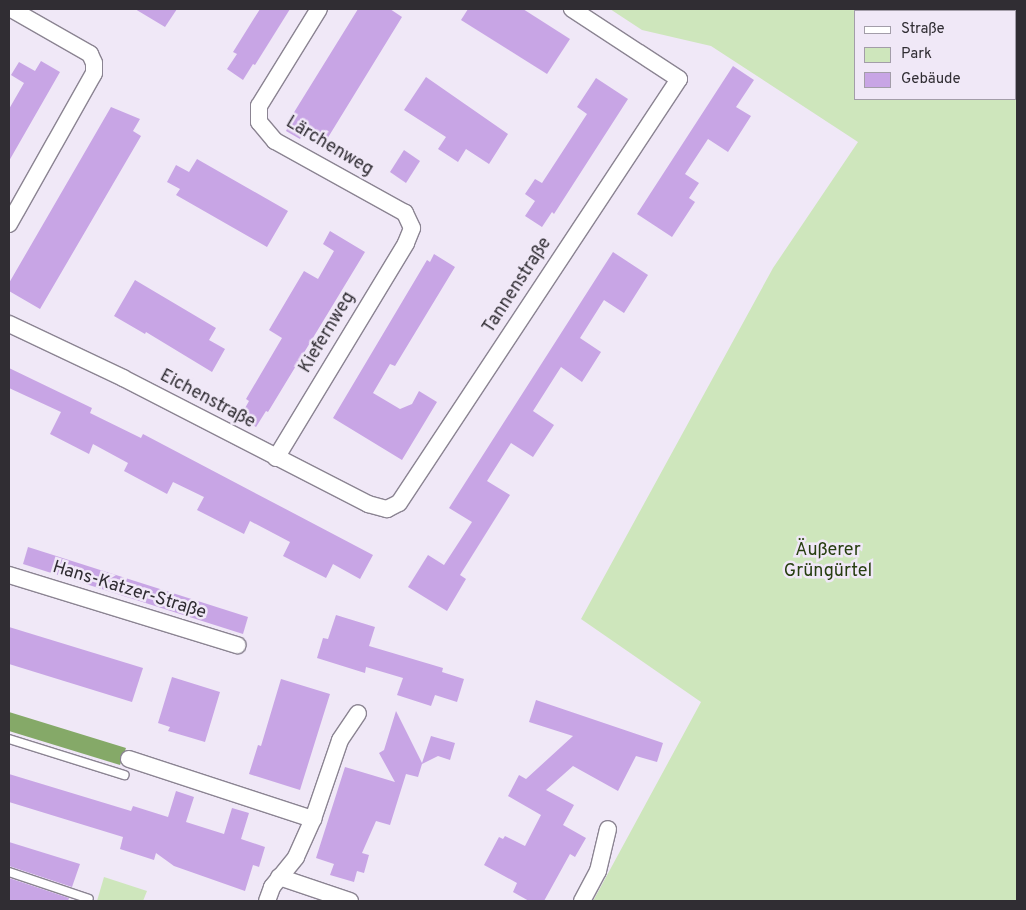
<!DOCTYPE html>
<meta charset="utf-8">
<style>
body{margin:0}
#map{position:relative;width:1026px;height:910px;overflow:hidden;background:#f0e8f7;font-family:Overpass,sans-serif}
div>[style]{position:absolute}
.green>*{inset:0;background:#cee6bc}
.water>*{inset:0;background:#85a968}
.building>*{inset:0;background:#c8a5e5}
.roads{filter:drop-shadow(1px 0 #8b8492) drop-shadow(-1px 0 #8b8492) drop-shadow(0 1px #8b8492) drop-shadow(0 -1px #8b8492)}
.lane>*{height:8px;margin:-4px;padding:0 4px;transform-origin:4px;border-radius:4px;background:#fff}
.street>*{height:16px;margin:-8px;padding:0 8px;transform-origin:8px;border-radius:8px;background:#fff}
span{translate:-50% -50%;white-space:nowrap;text-align:center;line-height:1.15;-webkit-text-stroke:5px #f0e8f7;paint-order:stroke}
.street-label{font-size:18px;color:#302d33}
.park-label{font-size:18px;color:#273e10}
.frame{position:absolute;inset:0;border:10px solid #302d33;pointer-events:none}
.legend{position:absolute;left:854px;top:10px;width:162px;height:90px;box-sizing:border-box;background:#f0e8f7;border:1px solid #a39da9;margin:0;padding:6px 9px;list-style:none;font-size:15px;color:#302d33}
.legend li{display:flex;align-items:center;gap:10px;height:25px}
.legend b{width:25px;border:1px solid #a39da9}
</style>
<div id="map">
<div class="green">
<i style="clip-path:polygon(evenodd,610px 9px,1017px 9px,1017px 901px,593px 901px,701px 702px,581px 619px,773px 268px,858px 142px,711px 46px,642px 30px,610px 9px,855px 11px,1015px 11px,1015px 99px,855px 99px,855px 11px)"></i>
<i style="clip-path:polygon(104px 877px,147px 891px,143px 901px,97px 901px)"></i>
</div>
<div class="water">
<i style="clip-path:polygon(9px 712px,126px 748px,120px 765px,9px 731px)"></i>
</div>
<div class="building">
<i style="clip-path:polygon(135px 9px,177px 9px,165px 27px)"></i>
<i style="clip-path:polygon(260px 9px,290px 9px,255px 65px,253px 64px,243px 80px,227px 69px,237px 54px,233px 52px)"></i>
<i style="clip-path:polygon(358px 9px,390px 9px,402px 17px,324px 144px,304px 132px,300px 139px,286px 131px,290px 123px,288px 122px)"></i>
<i style="clip-path:polygon(468px 9px,523px 9px,570px 39px,547px 74px,461px 20px)"></i>
<i style="clip-path:polygon(41px 61px,60px 72px,9px 161px,9px 109px,24px 83px,11px 75px,19px 62px,35px 71px)"></i>
<i style="clip-path:polygon(733px 66px,754px 80px,736px 107px,751px 116px,728px 152px,708px 139px,685px 174px,699px 183px,689px 198px,695px 202px,672px 237px,637px 214px)"></i>
<i style="clip-path:polygon(426px 77px,508px 134px,489px 164px,466px 149px,458px 162px,438px 149px,446px 137px,404px 110px)"></i>
<i style="clip-path:polygon(596px 78px,628px 99px,554px 214px,552px 212px,542px 227px,525px 216px,535px 201px,525px 194px,535px 179px,542px 183px,587px 114px,577px 107px)"></i>
<i style="clip-path:polygon(111px 107px,140px 119px,133px 131px,141px 136px,40px 309px,9px 291px,9px 283px)"></i>
<i style="clip-path:polygon(404px 150px,420px 161px,406px 183px,390px 172px)"></i>
<i style="clip-path:polygon(197px 159px,288px 211px,267px 247px,176px 195px,180px 189px,167px 182px,176px 165px,189px 172px)"></i>
<i style="clip-path:polygon(330px 231px,365px 252px,268px 412px,266px 411px,256px 427px,240px 417px,249px 401px,246px 399px,282px 338px,269px 330px,304px 271px,318px 279px,334px 251px,323px 244px)"></i>
<i style="clip-path:polygon(613px 252px,648px 275px,624px 313px,604px 300px,580px 338px,601px 352px,582px 382px,561px 367px,533px 411px,554px 425px,533px 457px,511px 443px,487px 481px,510px 495px,460px 575px,466px 579px,447px 611px,408px 587px,428px 555px,444px 565px,472px 522px,449px 508px)"></i>
<i style="clip-path:polygon(434px 254px,455px 267px,395px 366px,390px 364px,373px 393px,400px 409px,412px 404px,419px 391px,437px 402px,402px 460px,333px 418px,427px 260px,430px 262px)"></i>
<i style="clip-path:polygon(135px 280px,216px 328px,209px 340px,225px 349px,212px 372px,146px 332px,145px 334px,114px 316px)"></i>
<i style="clip-path:polygon(9px 368px,92px 408px,90px 413px,141px 438px,143px 434px,373px 555px,360px 579px,333px 564px,326px 578px,283px 556px,290px 542px,250px 521px,244px 534px,197px 510px,204px 497px,173px 482px,167px 494px,124px 471px,128px 463px,93px 444px,89px 454px,50px 434px,61px 412px,9px 388px)"></i>
<i style="clip-path:polygon(28px 547px,248px 617px,243px 634px,23px 564px)"></i>
<i style="clip-path:polygon(336px 615px,375px 627px,369px 646px,443px 668px,442px 672px,464px 679px,457px 702px,435px 695px,431px 706px,397px 695px,403px 678px,366px 667px,365px 673px,317px 658px,323px 638px,328px 639px)"></i>
<i style="clip-path:polygon(9px 627px,143px 668px,132px 702px,9px 664px)"></i>
<i style="clip-path:polygon(172px 677px,220px 692px,205px 742px,168px 731px,170px 727px,158px 723px)"></i>
<i style="clip-path:polygon(281px 679px,330px 694px,300px 790px,249px 774px,258px 745px,261px 746px)"></i>
<i style="clip-path:polygon(536px 700px,663px 743px,657px 762px,636px 756px,618px 791px,573px 766px,546px 790px,574px 805px,563px 825px,586px 838px,575px 857px,570px 854px,544px 901px,529px 901px,513px 892px,517px 883px,484px 865px,499px 837px,503px 839px,505px 836px,525px 846px,541px 815px,508px 796px,519px 775px,526px 779px,573px 736px,529px 722px)"></i>
<i style="clip-path:polygon(396px 711px,422px 763px,431px 736px,455px 743px,450px 760px,438px 756px,422px 764px,418px 777px,406px 774px,390px 825px,376px 821px,362px 853px,369px 855px,364px 873px,357px 871px,354px 882px,330px 875px,334px 864px,316px 858px,345px 767px,395px 782px,379px 753px,384px 750px)"></i>
<i style="clip-path:polygon(9px 774px,131px 811px,133px 806px,168px 817px,176px 791px,194px 797px,186px 822px,224px 834px,232px 808px,249px 813px,241px 839px,265px 847px,259px 867px,253px 865px,245px 891px,174px 866px,156px 853px,154px 860px,120px 849px,123px 837px,9px 802px)"></i>
<i style="clip-path:polygon(9px 842px,80px 864px,72px 887px,9px 866px)"></i>
<i style="clip-path:polygon(9px 878px,69px 898px,68px 901px,9px 901px)"></i>
</div>
<div class="roads">
<div class="lane">
<i style="left:9px;top:739px;width:121px;rotate:17.4deg"></i>
<i style="left:9px;top:872px;width:84px;rotate:18.6deg"></i>
</div>
<div class="street">
<i style="left:9px;top:224px;width:173px;rotate:-60.6deg"></i>
<i style="left:94px;top:73px;width:10px;rotate:-90deg"></i>
<i style="left:94px;top:63px;width:10px;rotate:-114deg"></i>
<i style="left:90px;top:54px;width:91px;rotate:-150.3deg"></i>
<i style="left:9px;top:324px;width:126px;rotate:25.3deg"></i>
<i style="left:123px;top:378px;width:276px;rotate:27.2deg"></i>
<i style="left:368px;top:504px;width:20px;rotate:15deg"></i>
<i style="left:387px;top:509px;width:13px;rotate:-27deg"></i>
<i style="left:399px;top:503px;width:508px;rotate:-56.56deg"></i>
<i style="left:679px;top:79px;width:128px;rotate:-146.8deg"></i>
<i style="left:276px;top:458px;width:251px;rotate:-58.8deg"></i>
<i style="left:406px;top:243px;width:16px;rotate:-68deg"></i>
<i style="left:412px;top:228px;width:17px;rotate:-115deg"></i>
<i style="left:405px;top:213px;width:149px;rotate:-151deg"></i>
<i style="left:275px;top:141px;width:25px;rotate:-130deg"></i>
<i style="left:259px;top:122px;width:16px;rotate:-90deg"></i>
<i style="left:259px;top:106px;width:114px;rotate:-58.3deg"></i>
<i style="left:9px;top:575px;width:239px;rotate:17.1deg"></i>
<i style="left:129px;top:759px;width:194px;rotate:18.1deg"></i>
<i style="left:279px;top:877px;width:75px;rotate:18.7deg"></i>
<i style="left:267px;top:901px;width:15px;rotate:-70deg"></i>
<i style="left:272px;top:887px;width:38px;rotate:-51deg"></i>
<i style="left:296px;top:857px;width:42px;rotate:-65.9deg"></i>
<i style="left:313px;top:819px;width:83px;rotate:-71.1deg"></i>
<i style="left:340px;top:740px;width:32px;rotate:-56deg"></i>
<i style="left:582px;top:901px;width:34px;rotate:-62deg"></i>
<i style="left:598px;top:871px;width:43px;rotate:-76.6deg"></i>
</div>
</div>
<div class="street-label">
<span style="left:329px;top:147px;rotate:31deg">Lärchenweg</span>
<span style="left:518px;top:286px;rotate:-57deg">Tannenstraße</span>
<span style="left:328px;top:333px;rotate:-59deg">Kiefernweg</span>
<span style="left:207px;top:400px;rotate:28deg">Eichenstraße</span>
<span style="left:129px;top:591px;rotate:17deg">Hans-Katzer-Straße</span>
</div>
<div class="park-label">
<span style="left:828px;top:562px">Äußerer<br>Grüngürtel</span>
</div>
<div class="frame"></div>
<ul class="legend">
<li><b style="height:6px;background:#fff"></b>Straße</li>
<li><b style="height:14px;background:#cee6bc"></b>Park</li>
<li><b style="height:14px;background:#c8a5e5"></b>Gebäude</li>
</ul>
</div>
